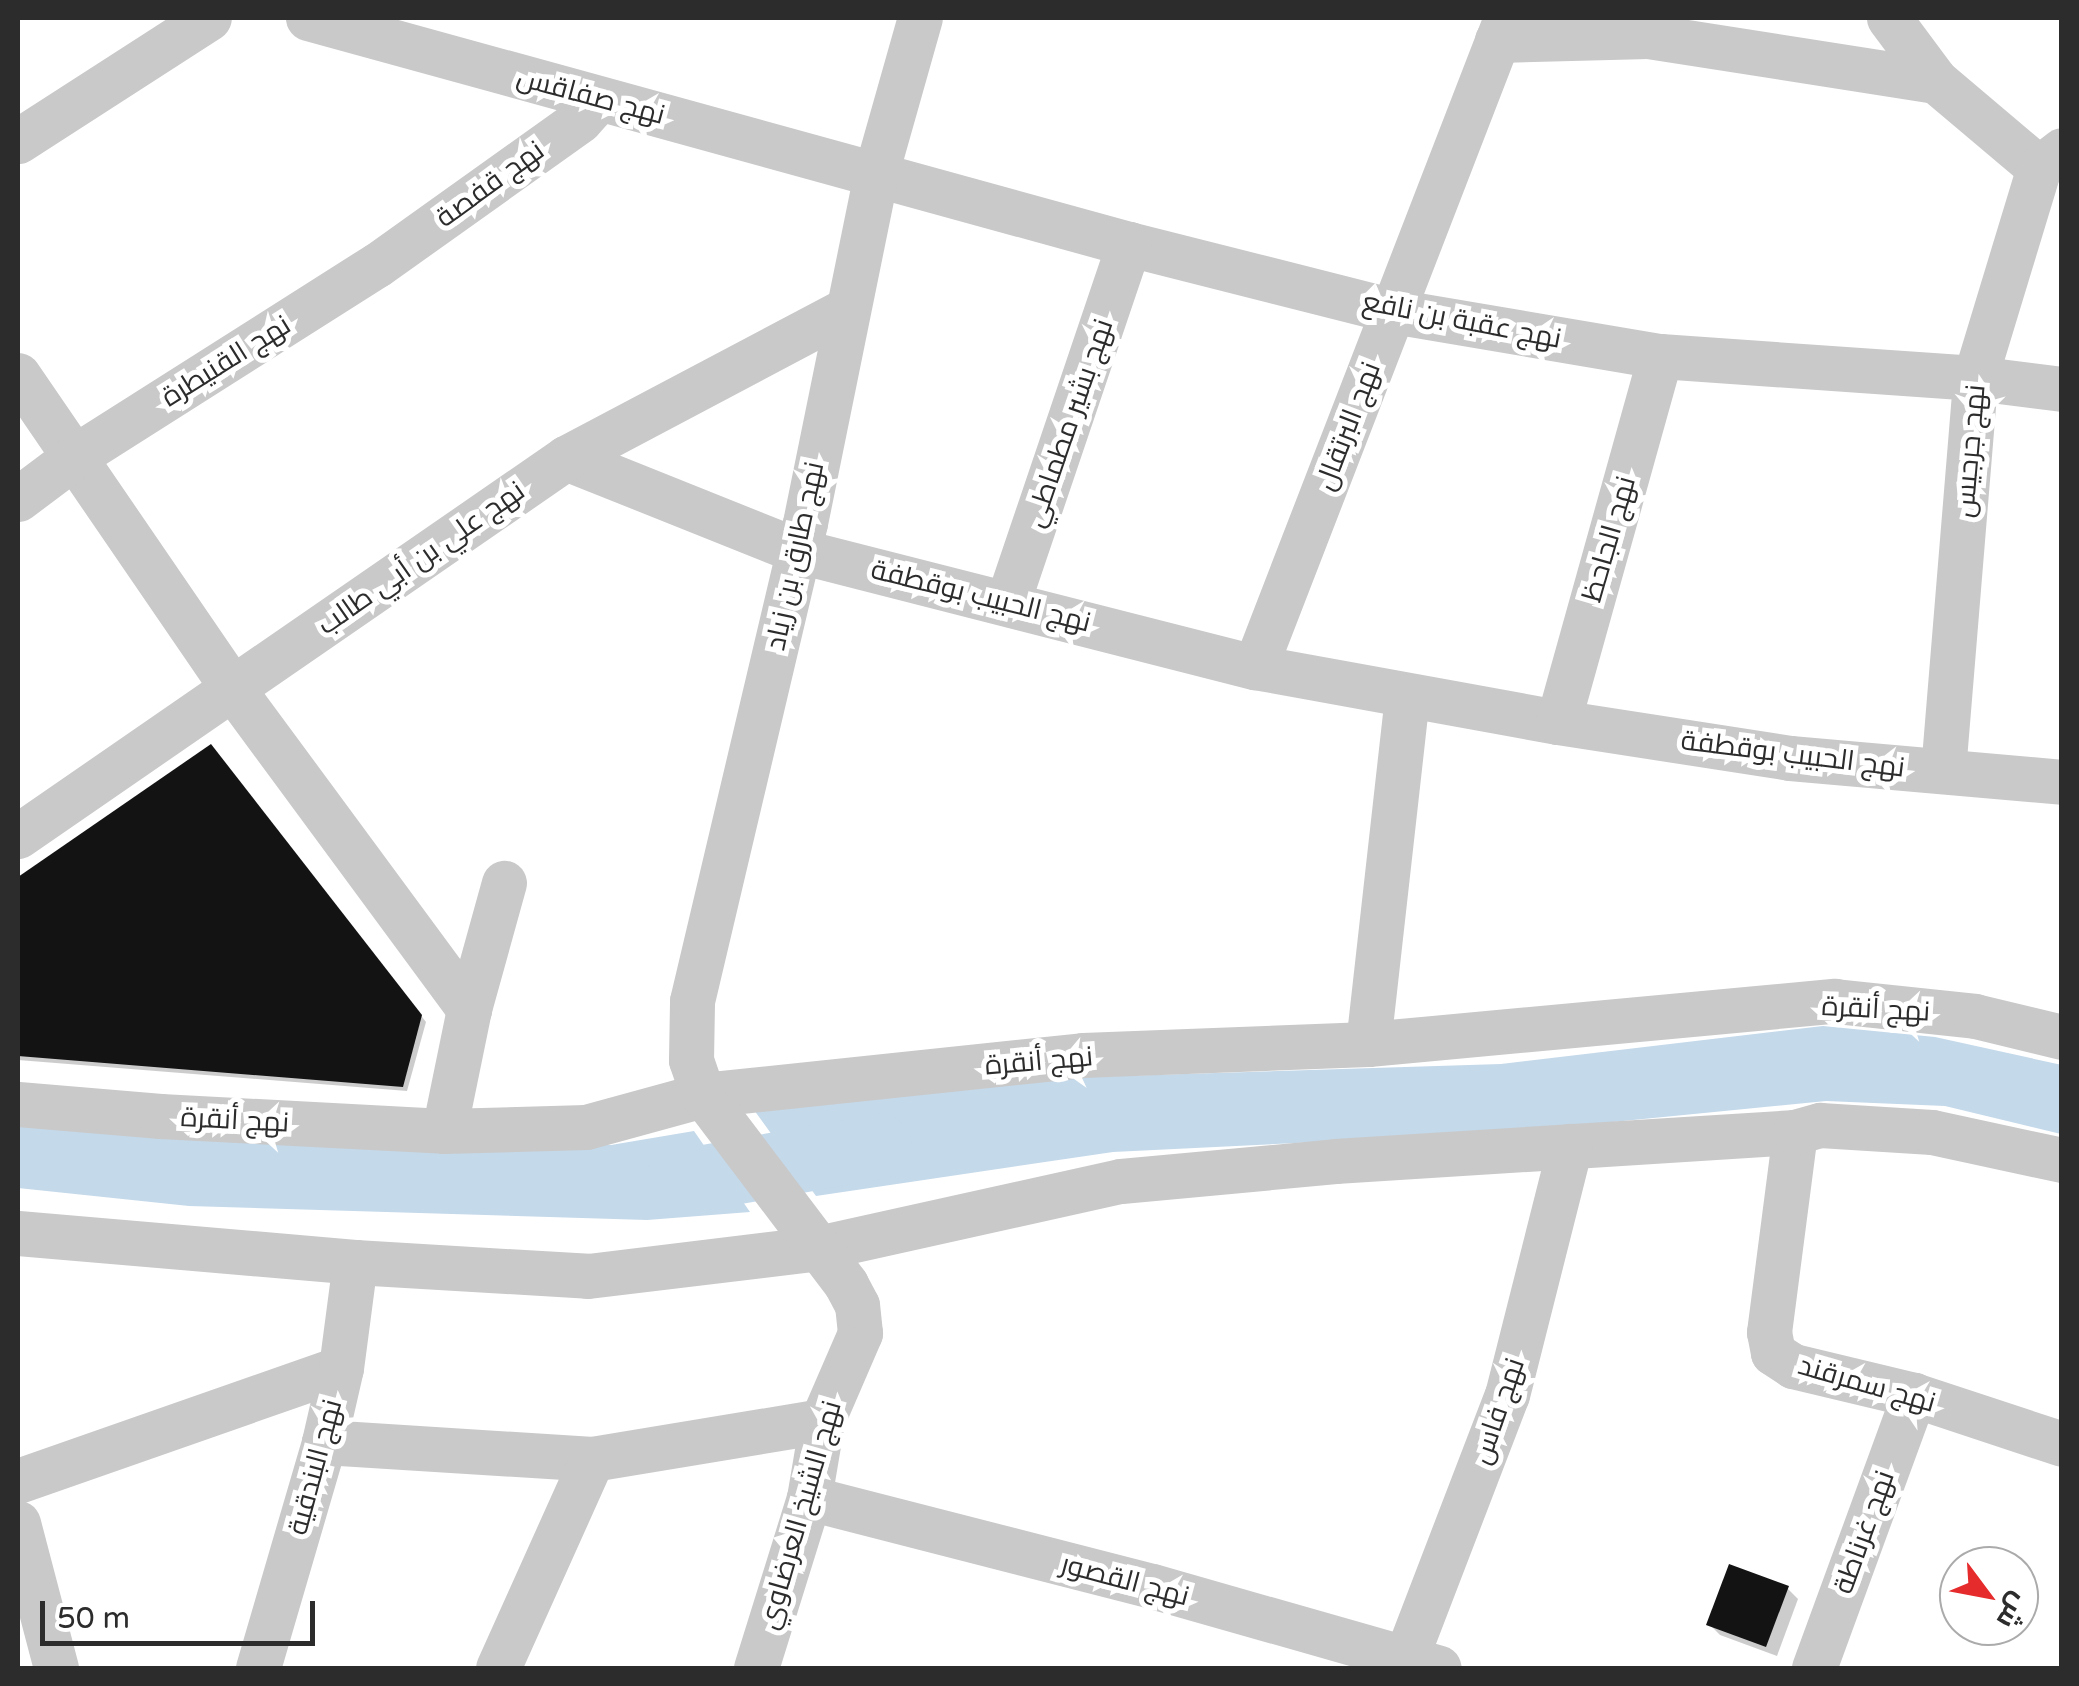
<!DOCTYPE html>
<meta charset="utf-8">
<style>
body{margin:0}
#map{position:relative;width:2079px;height:1686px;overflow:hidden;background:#fff;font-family:"Varela Round",Cairo,sans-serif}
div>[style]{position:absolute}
.water>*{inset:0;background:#c4d9ea}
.shadow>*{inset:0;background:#0003}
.river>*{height:65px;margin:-32.5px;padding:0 32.5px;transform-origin:32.5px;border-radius:32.5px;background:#c4d9ea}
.building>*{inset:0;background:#131313}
.minor>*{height:45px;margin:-22.5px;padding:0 22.5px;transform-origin:22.5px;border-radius:22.5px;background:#c9c9c9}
span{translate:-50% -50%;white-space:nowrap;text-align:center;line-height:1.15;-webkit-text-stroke:10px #fff;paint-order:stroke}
.street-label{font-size:28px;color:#2c2c2c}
.frame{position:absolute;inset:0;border:20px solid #2c2c2c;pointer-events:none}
.north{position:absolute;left:1939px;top:1546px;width:100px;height:100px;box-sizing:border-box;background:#fff;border:2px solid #ababab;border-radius:50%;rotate:122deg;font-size:28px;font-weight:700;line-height:40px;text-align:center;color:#2c2c2c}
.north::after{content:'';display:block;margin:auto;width:35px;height:45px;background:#e52b2c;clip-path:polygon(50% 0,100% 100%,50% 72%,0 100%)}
.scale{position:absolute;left:40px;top:1601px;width:275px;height:45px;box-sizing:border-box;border:5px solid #2c2c2c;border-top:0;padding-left:12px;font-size:30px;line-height:35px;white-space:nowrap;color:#2c2c2c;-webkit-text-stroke:8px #fff;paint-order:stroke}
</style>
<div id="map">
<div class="water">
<i style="clip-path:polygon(1823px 1026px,1935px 1037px,2062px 1065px,2061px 1134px,1945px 1106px,1826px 1101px,1500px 1133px,1113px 1152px,816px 1196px,754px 1110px,1088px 1077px,1501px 1064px)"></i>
<i style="clip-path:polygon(18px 1116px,203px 1139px,611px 1145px,694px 1131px,750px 1212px,647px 1220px,189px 1206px,18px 1188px)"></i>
</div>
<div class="shadow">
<i style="clip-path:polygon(210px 747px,426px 1022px,407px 1091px,18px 1060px,18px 880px)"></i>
<i style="clip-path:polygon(1787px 1588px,1798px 1599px,1777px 1656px,1720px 1635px,1709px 1624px)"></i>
</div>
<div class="river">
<i style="left:635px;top:1183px;width:41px;rotate:-1.4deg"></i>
<i style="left:676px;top:1182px;width:206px;rotate:-10.1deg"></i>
</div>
<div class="building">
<i style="clip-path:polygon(211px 744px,422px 1015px,403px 1087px,18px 1056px,18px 877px)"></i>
<i style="clip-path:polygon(1729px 1564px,1789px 1586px,1766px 1647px,1706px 1625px)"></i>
</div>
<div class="minor">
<i style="left:308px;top:18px;width:852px;rotate:15.39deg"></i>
<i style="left:1129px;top:244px;width:272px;rotate:14.2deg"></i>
<i style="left:1393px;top:311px;width:271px;rotate:9.6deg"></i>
<i style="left:1660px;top:356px;width:316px;rotate:4deg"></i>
<i style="left:1975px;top:378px;width:88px;rotate:7.2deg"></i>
<i style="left:1889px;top:18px;width:79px;rotate:53.3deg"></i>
<i style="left:1936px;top:81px;width:135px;rotate:40.2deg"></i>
<i style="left:1497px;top:40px;width:151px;rotate:-1.5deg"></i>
<i style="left:1648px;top:36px;width:291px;rotate:8.9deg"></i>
<i style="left:18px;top:141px;width:227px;rotate:-32.8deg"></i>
<i style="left:18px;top:375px;width:381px;rotate:55.6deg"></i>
<i style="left:233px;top:689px;width:398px;rotate:53.6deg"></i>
<i style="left:566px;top:458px;width:251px;rotate:21.8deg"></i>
<i style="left:799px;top:551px;width:471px;rotate:14.3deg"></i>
<i style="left:1255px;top:667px;width:308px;rotate:10.3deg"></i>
<i style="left:1558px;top:722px;width:235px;rotate:8.8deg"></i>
<i style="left:1790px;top:758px;width:273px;rotate:5deg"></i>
<i style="left:18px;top:499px;width:70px;rotate:-36.9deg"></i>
<i style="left:74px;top:457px;width:359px;rotate:-32.4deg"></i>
<i style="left:377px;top:265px;width:249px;rotate:-35.5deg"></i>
<i style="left:580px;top:120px;width:28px;rotate:-48deg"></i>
<i style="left:1008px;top:601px;width:377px;rotate:-71.3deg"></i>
<i style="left:1255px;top:667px;width:696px;rotate:-68.86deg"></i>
<i style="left:1558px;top:722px;width:380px;rotate:-74.4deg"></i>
<i style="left:1943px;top:771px;width:394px;rotate:-85.3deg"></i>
<i style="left:1975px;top:378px;width:220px;rotate:-73.1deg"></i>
<i style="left:2039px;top:168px;width:29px;rotate:-38deg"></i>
<i style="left:18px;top:836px;width:666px;rotate:-34.6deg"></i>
<i style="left:566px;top:458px;width:314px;rotate:-27.9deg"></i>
<i style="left:1368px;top:1044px;width:350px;rotate:-83.6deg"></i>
<i style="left:18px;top:1104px;width:143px;rotate:4.8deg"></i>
<i style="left:160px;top:1116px;width:284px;rotate:3deg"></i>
<i style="left:444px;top:1131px;width:142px;rotate:-1.6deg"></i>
<i style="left:586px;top:1127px;width:121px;rotate:-15.3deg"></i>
<i style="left:703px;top:1095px;width:382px;rotate:-6deg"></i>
<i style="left:1083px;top:1055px;width:285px;rotate:-2.2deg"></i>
<i style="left:1368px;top:1044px;width:469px;rotate:-5.3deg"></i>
<i style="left:1835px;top:1001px;width:141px;rotate:6.1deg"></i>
<i style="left:1975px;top:1016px;width:89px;rotate:13.6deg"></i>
<i style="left:444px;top:1131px;width:125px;rotate:-78.4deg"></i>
<i style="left:469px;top:1009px;width:131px;rotate:-74.5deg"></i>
<i style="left:1795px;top:1132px;width:202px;rotate:97.4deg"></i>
<i style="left:1769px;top:1332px;width:21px;rotate:79deg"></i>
<i style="left:1773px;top:1353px;width:24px;rotate:33deg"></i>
<i style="left:1793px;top:1366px;width:124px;rotate:13.5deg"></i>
<i style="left:1914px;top:1395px;width:156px;rotate:18.3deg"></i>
<i style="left:18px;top:1233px;width:338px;rotate:4.9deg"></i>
<i style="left:355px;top:1262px;width:233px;rotate:3.4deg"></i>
<i style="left:588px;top:1276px;width:232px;rotate:-6.9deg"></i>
<i style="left:818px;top:1248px;width:310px;rotate:-12.5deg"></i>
<i style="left:1121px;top:1181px;width:215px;rotate:-5.3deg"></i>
<i style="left:1335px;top:1161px;width:461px;rotate:-3.6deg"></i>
<i style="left:1795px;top:1132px;width:26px;rotate:-16deg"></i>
<i style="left:1820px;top:1125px;width:112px;rotate:3.6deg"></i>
<i style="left:1932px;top:1132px;width:133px;rotate:12.2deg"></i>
<i style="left:324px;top:1442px;width:269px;rotate:3.6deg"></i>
<i style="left:592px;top:1459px;width:233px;rotate:-9.4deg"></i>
<i style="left:18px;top:1481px;width:342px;rotate:-19.3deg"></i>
<i style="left:809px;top:1498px;width:354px;rotate:14.4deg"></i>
<i style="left:1152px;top:1586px;width:298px;rotate:15.9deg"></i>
<i style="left:18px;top:1523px;width:150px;rotate:75.3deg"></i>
<i style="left:258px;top:1668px;width:235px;rotate:-73.7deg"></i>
<i style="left:324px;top:1442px;width:76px;rotate:-77.1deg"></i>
<i style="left:341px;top:1368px;width:107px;rotate:-82.5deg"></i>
<i style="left:498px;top:1668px;width:229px;rotate:-65.8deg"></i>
<i style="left:756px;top:1668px;width:178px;rotate:-72.7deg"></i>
<i style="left:809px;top:1498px;width:78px;rotate:-80.4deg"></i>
<i style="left:822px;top:1421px;width:96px;rotate:-66.6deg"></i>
<i style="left:860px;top:1333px;width:28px;rotate:-96deg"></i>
<i style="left:857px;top:1305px;width:24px;rotate:-118deg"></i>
<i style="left:846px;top:1284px;width:237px;rotate:-127.1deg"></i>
<i style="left:703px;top:1095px;width:37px;rotate:-109deg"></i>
<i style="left:691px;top:1060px;width:59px;rotate:-89deg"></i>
<i style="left:692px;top:1001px;width:491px;rotate:-76.7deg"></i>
<i style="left:805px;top:523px;width:357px;rotate:-78.5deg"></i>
<i style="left:876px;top:173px;width:161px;rotate:-74.2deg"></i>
<i style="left:1402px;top:1668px;width:292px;rotate:-69deg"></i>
<i style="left:1507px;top:1395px;width:257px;rotate:-75.8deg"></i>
<i style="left:1814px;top:1668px;width:291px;rotate:-69.9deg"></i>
</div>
<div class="street-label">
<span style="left:591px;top:96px;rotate:15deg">نهج صفاقس</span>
<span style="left:490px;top:184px;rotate:-36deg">نهج قفصة</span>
<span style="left:1462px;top:320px;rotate:11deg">نهج عقبة بن نافع</span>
<span style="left:226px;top:361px;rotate:-32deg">نهج القنيطرة</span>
<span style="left:1069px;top:423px;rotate:-71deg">نهج بشير مطماطي</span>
<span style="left:1348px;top:426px;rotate:-69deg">نهج البرتقال</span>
<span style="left:1970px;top:451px;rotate:-85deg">نهج جرجيس</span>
<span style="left:1609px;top:539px;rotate:-74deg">نهج الجاحظ</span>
<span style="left:795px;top:556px;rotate:-78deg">نهج طارق بن زياد</span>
<span style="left:421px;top:558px;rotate:-35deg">نهج علي بن أبي طالب</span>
<span style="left:981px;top:596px;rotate:14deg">نهج الحبيب بوقطفة</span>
<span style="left:1793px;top:754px;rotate:7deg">نهج الحبيب بوقطفة</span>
<span style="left:1876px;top:1009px;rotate:3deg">نهج أنقرة</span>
<span style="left:1039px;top:1061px;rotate:-5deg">نهج أنقرة</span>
<span style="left:235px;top:1120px;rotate:3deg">نهج أنقرة</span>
<span style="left:1867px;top:1384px;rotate:16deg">نهج سمرقند</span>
<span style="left:1498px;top:1411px;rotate:-71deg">نهج فاس</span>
<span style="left:315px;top:1467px;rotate:-75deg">نهج البندقية</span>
<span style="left:800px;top:1515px;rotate:-74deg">نهج الشيخ العرضاوي</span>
<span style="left:1864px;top:1532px;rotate:-70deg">نهج غرناطة</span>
<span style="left:1125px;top:1580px;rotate:15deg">نهج القصور</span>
</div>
<div class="frame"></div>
<div class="north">ش</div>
<div class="scale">50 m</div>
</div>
